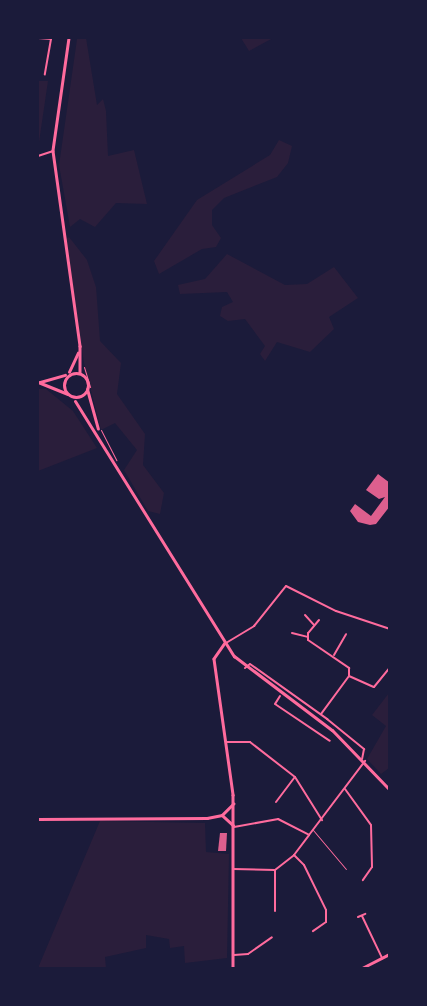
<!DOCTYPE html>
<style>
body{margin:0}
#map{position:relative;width:427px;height:1006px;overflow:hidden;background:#1b1b3a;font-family:"Sofia Sans Condensed",sans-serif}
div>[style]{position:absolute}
.green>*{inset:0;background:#2a1e3b}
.building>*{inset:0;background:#dd5f8e}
.path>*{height:1px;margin:-0.5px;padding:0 0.5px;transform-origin:0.5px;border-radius:0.5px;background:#ff6b9d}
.service>*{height:1px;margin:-0.5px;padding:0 0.5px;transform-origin:0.5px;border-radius:0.5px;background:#ff6b9d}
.minor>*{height:2px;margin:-1px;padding:0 1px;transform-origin:1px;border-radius:1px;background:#ff6b9d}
.tertiary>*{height:2.5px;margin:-1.25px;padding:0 1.25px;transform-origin:1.25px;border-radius:1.25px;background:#ff6b9d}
.secondary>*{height:2.5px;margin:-1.25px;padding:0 1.25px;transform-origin:1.25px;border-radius:1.25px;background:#ff6b9d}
.primary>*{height:3px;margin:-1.5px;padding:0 1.5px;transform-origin:1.5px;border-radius:1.5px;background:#ff6b9d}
.trunk>*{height:3px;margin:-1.5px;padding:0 1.5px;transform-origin:1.5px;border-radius:1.5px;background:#ff6b9d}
.trunk>.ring{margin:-1.5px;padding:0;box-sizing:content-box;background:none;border:3px solid #ff6b9d;border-radius:50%}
span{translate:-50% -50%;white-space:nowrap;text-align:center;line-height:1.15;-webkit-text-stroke:5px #1b1b3a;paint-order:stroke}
.frame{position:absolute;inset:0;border:39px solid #1b1b3a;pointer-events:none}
</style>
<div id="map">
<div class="green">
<i style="clip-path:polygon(86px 38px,97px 105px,103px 99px,106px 111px,108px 156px,134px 150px,147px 204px,116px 203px,95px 227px,80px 219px,70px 227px,59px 165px,77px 39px)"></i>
<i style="clip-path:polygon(241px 38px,273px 38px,249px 51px)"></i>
<i style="clip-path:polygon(38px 81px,48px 81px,38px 149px)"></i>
<i style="clip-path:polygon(279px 140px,292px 146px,288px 163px,277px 177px,224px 198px,212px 210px,212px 225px,221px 238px,216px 247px,202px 249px,159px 274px,154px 261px,197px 200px,270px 155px)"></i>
<i style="clip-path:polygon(69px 237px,87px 260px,96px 287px,100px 341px,121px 363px,117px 394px,145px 434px,143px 465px,164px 493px,160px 514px,148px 511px,124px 470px,137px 450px,115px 423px,101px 430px,84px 363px,66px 239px)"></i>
<i style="clip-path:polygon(227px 254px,285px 285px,307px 284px,334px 267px,358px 298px,329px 317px,334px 329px,310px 352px,277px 342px,265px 361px,260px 354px,265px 346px,245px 319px,228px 321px,220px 316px,222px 307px,233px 302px,227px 292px,180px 294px,178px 285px,205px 279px)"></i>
<i style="clip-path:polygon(38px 389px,46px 389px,73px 411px,97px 448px,38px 471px)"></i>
<i style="clip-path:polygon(389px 693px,389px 768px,381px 774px,367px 759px,386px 726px,372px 715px)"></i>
<i style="clip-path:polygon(100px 821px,205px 823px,206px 852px,229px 854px,227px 958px,185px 963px,184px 946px,170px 948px,169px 939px,146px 935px,146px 948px,105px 957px,106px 968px,38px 968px)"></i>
</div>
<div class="building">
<i style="clip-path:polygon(378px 474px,390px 483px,390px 506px,376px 524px,370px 525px,358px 522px,350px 511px,355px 504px,371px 516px,385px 497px,379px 499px,366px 490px)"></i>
<i style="clip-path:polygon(220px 833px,227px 833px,226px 851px,218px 851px)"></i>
</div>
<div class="path">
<i style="left:84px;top:367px;width:21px;rotate:73deg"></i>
<i style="left:101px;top:430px;width:34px;rotate:63deg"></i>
</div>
<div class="service">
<i style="left:313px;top:830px;width:51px;rotate:49.8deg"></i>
</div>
<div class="minor">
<i style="left:38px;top:38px;width:13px;rotate:4deg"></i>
<i style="left:51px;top:39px;width:36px;rotate:100deg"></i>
<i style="left:38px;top:156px;width:16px;rotate:-18deg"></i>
<i style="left:305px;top:615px;width:13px;rotate:48deg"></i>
<i style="left:319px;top:620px;width:17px;rotate:130deg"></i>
<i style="left:308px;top:633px;width:7px;rotate:90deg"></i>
<i style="left:308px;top:640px;width:50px;rotate:34.3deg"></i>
<i style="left:349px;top:668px;width:8px;rotate:90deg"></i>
<i style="left:349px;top:676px;width:47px;rotate:126.4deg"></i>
<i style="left:292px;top:633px;width:16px;rotate:14deg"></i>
<i style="left:226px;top:643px;width:33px;rotate:-31deg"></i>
<i style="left:254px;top:626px;width:51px;rotate:-51.3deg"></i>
<i style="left:286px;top:586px;width:56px;rotate:26.6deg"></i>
<i style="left:336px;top:611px;width:57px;rotate:18.4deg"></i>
<i style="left:334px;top:655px;width:24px;rotate:-60deg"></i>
<i style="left:245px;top:668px;width:6px;rotate:-39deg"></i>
<i style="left:250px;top:664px;width:95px;rotate:35.5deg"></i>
<i style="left:327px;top:719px;width:48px;rotate:39deg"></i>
<i style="left:364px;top:749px;width:10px;rotate:101deg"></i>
<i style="left:349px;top:676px;width:27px;rotate:24deg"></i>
<i style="left:374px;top:687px;width:26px;rotate:-51deg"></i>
<i style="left:280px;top:696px;width:9px;rotate:122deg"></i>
<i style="left:275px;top:704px;width:66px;rotate:33.9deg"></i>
<i style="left:38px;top:717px;width:43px;rotate:90deg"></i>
<i style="left:227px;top:742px;width:23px"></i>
<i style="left:250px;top:742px;width:57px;rotate:37.9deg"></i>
<i style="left:295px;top:777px;width:51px;rotate:57.9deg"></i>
<i style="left:345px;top:789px;width:44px;rotate:54.2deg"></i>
<i style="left:371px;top:825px;width:42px;rotate:88.6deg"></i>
<i style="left:372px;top:867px;width:16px;rotate:125deg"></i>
<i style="left:276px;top:802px;width:31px;rotate:-53deg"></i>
<i style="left:234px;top:827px;width:45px;rotate:-10.3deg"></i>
<i style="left:278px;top:819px;width:35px;rotate:27deg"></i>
<i style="left:309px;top:835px;width:93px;rotate:-52.9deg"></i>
<i style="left:294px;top:855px;width:14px;rotate:45deg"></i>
<i style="left:304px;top:865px;width:50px;rotate:63.9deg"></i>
<i style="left:326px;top:910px;width:12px;rotate:90deg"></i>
<i style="left:326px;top:922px;width:16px;rotate:145deg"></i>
<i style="left:233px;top:869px;width:42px;rotate:1.4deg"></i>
<i style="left:275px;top:870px;width:24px;rotate:-38deg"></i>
<i style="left:294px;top:855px;width:25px;rotate:-53deg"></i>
<i style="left:275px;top:870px;width:41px;rotate:90deg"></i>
<i style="left:362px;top:916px;width:47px;rotate:64.5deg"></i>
<i style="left:358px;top:917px;width:8px;rotate:-23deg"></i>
<i style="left:234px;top:955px;width:14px;rotate:-4deg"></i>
<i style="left:248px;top:954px;width:29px;rotate:-35deg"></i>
</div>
<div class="tertiary">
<i style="left:225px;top:643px;width:19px;rotate:125deg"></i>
<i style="left:214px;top:659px;width:137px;rotate:82deg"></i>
<i style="left:233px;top:795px;width:173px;rotate:90deg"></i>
<i style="left:222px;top:815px;width:15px;rotate:42deg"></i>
<i style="left:38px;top:819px;width:169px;rotate:-0.3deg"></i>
<i style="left:207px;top:818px;width:15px;rotate:-11deg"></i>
<i style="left:222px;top:815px;width:16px;rotate:-45deg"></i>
<i style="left:362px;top:968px;width:31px;rotate:-27deg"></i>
</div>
<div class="secondary">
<i style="left:69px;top:38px;width:114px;rotate:98.1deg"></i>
<i style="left:53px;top:151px;width:197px;rotate:82.1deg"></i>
<i style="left:80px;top:346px;width:27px;rotate:90deg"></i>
<i style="left:69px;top:372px;width:21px;rotate:-65deg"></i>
</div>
<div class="primary">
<i style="left:87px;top:389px;width:41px;rotate:74.6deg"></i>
<i style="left:75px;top:401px;width:301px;rotate:58.1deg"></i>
<i style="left:234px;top:656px;width:123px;rotate:37.1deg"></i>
<i style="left:332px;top:730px;width:83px;rotate:46deg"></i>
</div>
<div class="trunk">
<i class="ring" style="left:64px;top:373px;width:21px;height:21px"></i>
<i style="left:38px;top:382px;width:32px;rotate:22deg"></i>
<i style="left:40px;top:382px;width:26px;rotate:-16deg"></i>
</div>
<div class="frame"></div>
</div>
